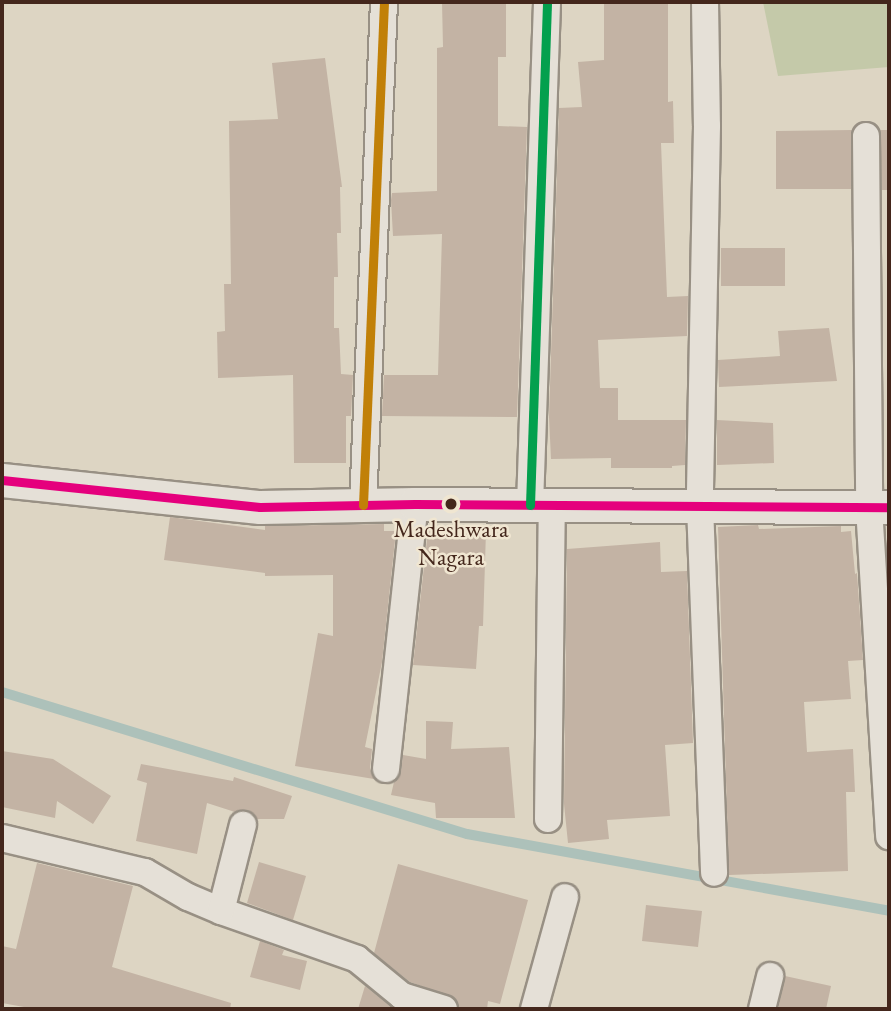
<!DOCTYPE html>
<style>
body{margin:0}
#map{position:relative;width:891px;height:1011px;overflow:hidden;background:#ddd5c3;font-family:"EB Garamond",serif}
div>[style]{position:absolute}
.green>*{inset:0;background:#c4c9a9}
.stream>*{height:10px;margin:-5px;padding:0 5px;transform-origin:5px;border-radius:5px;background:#adc1ba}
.building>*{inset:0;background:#c3b3a4}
.roads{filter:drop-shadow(2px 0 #989084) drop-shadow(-2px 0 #989084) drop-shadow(0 2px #989084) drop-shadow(0 -2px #989084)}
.minor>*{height:26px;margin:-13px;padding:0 13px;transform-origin:13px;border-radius:13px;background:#e5e0d7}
.tertiary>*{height:33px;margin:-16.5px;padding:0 16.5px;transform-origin:16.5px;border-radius:16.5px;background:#e5e0d7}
.bus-1>*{height:9px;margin:-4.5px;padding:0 4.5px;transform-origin:4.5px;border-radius:4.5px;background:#e5007d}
.bus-2>*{height:9px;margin:-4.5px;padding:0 4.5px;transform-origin:4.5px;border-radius:4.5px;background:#c18008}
.bus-3>*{height:9px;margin:-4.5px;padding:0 4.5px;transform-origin:4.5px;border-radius:4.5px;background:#03a04e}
.dots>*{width:19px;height:19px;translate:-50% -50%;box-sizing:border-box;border:4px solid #f0e6d1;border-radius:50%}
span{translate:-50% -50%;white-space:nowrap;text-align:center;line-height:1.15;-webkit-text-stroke:5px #f0e6d1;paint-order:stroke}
.bus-label{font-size:24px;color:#44271c}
.frame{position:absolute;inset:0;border:4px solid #44271c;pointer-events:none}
</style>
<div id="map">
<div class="green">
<i style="clip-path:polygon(763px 2px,889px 2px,889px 67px,778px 76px)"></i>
</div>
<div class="stream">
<i style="left:2px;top:692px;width:486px;rotate:17deg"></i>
<i style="left:467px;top:834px;width:429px;rotate:10.3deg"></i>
</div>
<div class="building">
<i style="clip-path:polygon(442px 2px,506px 2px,506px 57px,498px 57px,498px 126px,527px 127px,517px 417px,382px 416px,384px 375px,438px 375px,442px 234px,393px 236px,391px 200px,392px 193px,437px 191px,437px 48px,443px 47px)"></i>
<i style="clip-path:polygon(604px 2px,668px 2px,668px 102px,673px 101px,674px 143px,661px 143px,667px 297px,688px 296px,687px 336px,598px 340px,600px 388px,618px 388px,618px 420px,686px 420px,685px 465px,672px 466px,672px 468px,611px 468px,611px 458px,551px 459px,549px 417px,559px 108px,582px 107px,578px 62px,604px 60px)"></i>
<i style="clip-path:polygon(325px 58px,342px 187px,340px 187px,341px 233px,337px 233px,338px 277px,334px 277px,334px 328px,339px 328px,341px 374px,353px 375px,351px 416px,346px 416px,346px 463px,294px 463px,293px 375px,218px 378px,217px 332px,225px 331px,224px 284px,231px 284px,229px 121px,278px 119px,272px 63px)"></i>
<i style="clip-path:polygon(852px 130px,851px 189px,776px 189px,776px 131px)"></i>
<i style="clip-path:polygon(880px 130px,889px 130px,889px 190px,882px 190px)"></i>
<i style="clip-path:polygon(721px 248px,785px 248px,785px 286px,721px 286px)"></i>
<i style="clip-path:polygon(829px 328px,837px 381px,719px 387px,718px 360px,780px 356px,778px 331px)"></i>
<i style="clip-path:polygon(717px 420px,773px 423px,774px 463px,717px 465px)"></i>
<i style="clip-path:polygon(170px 517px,265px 530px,265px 526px,384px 524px,384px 531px,396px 531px,382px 662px,365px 747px,372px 749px,370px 768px,374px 779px,295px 766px,318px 633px,333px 636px,333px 575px,265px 576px,265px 573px,164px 560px)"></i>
<i style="clip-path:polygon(758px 525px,759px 529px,841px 526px,841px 532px,851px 531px,855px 574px,857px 573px,863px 660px,848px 661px,851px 699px,804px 702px,807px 752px,853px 749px,855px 792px,846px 792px,848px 871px,729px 875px,718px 527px)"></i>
<i style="clip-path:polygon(428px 531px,486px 531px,483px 626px,479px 626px,476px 669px,413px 665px)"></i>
<i style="clip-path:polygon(660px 542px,661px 572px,687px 571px,693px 743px,665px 745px,670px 816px,607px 820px,609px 839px,568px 843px,564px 804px,567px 549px)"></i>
<i style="clip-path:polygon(426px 721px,453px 722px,451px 749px,509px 747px,515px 818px,436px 818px,435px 803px,391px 795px,394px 782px,401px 771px,403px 755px,426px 759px)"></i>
<i style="clip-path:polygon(2px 751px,53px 759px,111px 796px,93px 824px,57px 801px,55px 818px,2px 807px)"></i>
<i style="clip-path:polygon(141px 764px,233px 781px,234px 777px,292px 796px,284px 819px,257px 819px,248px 810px,235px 812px,207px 803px,197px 854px,136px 841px,147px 783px,137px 780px)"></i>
<i style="clip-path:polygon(259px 862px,306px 876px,293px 920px,247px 903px)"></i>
<i style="clip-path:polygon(37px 863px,133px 886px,112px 967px,231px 1003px,230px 1009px,35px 1009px,2px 1003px,2px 946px,16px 949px)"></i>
<i style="clip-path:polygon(398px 864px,528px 900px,500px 1004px,488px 1001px,487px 1009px,459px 1009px,455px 998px,410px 982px,374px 953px)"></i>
<i style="clip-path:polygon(646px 905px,702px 911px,698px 947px,642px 941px)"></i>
<i style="clip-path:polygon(260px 941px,284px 950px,282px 955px,307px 961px,300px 990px,250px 977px)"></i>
<i style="clip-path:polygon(785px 976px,831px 986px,826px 1009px,778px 1009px)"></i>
<i style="clip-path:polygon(365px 986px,392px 1008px,394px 1009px,358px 1009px)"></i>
</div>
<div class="roads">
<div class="minor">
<i style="left:705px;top:2px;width:124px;rotate:89.1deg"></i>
<i style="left:707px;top:126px;width:380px;rotate:91.1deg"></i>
<i style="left:700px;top:506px;width:367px;rotate:87.8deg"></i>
<i style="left:866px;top:136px;width:371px;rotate:89.5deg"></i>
<i style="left:869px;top:507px;width:330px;rotate:86.5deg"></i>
<i style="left:363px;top:505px;width:503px;rotate:-87.61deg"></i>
<i style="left:530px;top:505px;width:503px;rotate:-88.06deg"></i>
<i style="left:386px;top:769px;width:267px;rotate:-83.8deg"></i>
<i style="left:548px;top:819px;width:314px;rotate:-89.3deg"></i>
<i style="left:2px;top:838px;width:147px;rotate:13.4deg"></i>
<i style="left:145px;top:872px;width:50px;rotate:30.2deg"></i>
<i style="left:188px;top:897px;width:36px;rotate:23deg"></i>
<i style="left:221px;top:911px;width:144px;rotate:19.4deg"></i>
<i style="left:357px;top:959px;width:58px;rotate:39.4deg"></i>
<i style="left:402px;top:996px;width:44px;rotate:17.2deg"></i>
<i style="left:221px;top:911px;width:89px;rotate:-75.7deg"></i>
<i style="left:534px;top:1009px;width:116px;rotate:-74.5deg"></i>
<i style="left:762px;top:1009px;width:34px;rotate:-76deg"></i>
</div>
<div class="tertiary">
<i style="left:2px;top:480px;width:259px;rotate:6deg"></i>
<i style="left:260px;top:507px;width:155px;rotate:-1.1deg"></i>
<i style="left:415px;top:504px;width:474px;rotate:0.4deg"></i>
</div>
</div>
<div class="bus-1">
<i style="left:2px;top:480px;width:259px;rotate:6deg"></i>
<i style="left:260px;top:507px;width:155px;rotate:-1.1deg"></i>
<i style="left:415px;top:504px;width:474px;rotate:0.4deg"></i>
</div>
<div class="bus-2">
<i style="left:363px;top:505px;width:503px;rotate:-87.61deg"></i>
</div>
<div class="bus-3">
<i style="left:530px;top:505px;width:503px;rotate:-88.06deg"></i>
</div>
<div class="dots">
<i style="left:451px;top:504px;background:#44271c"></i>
</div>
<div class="bus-label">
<span style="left:451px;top:543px">Madeshwara<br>Nagara</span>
</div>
<div class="frame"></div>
</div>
